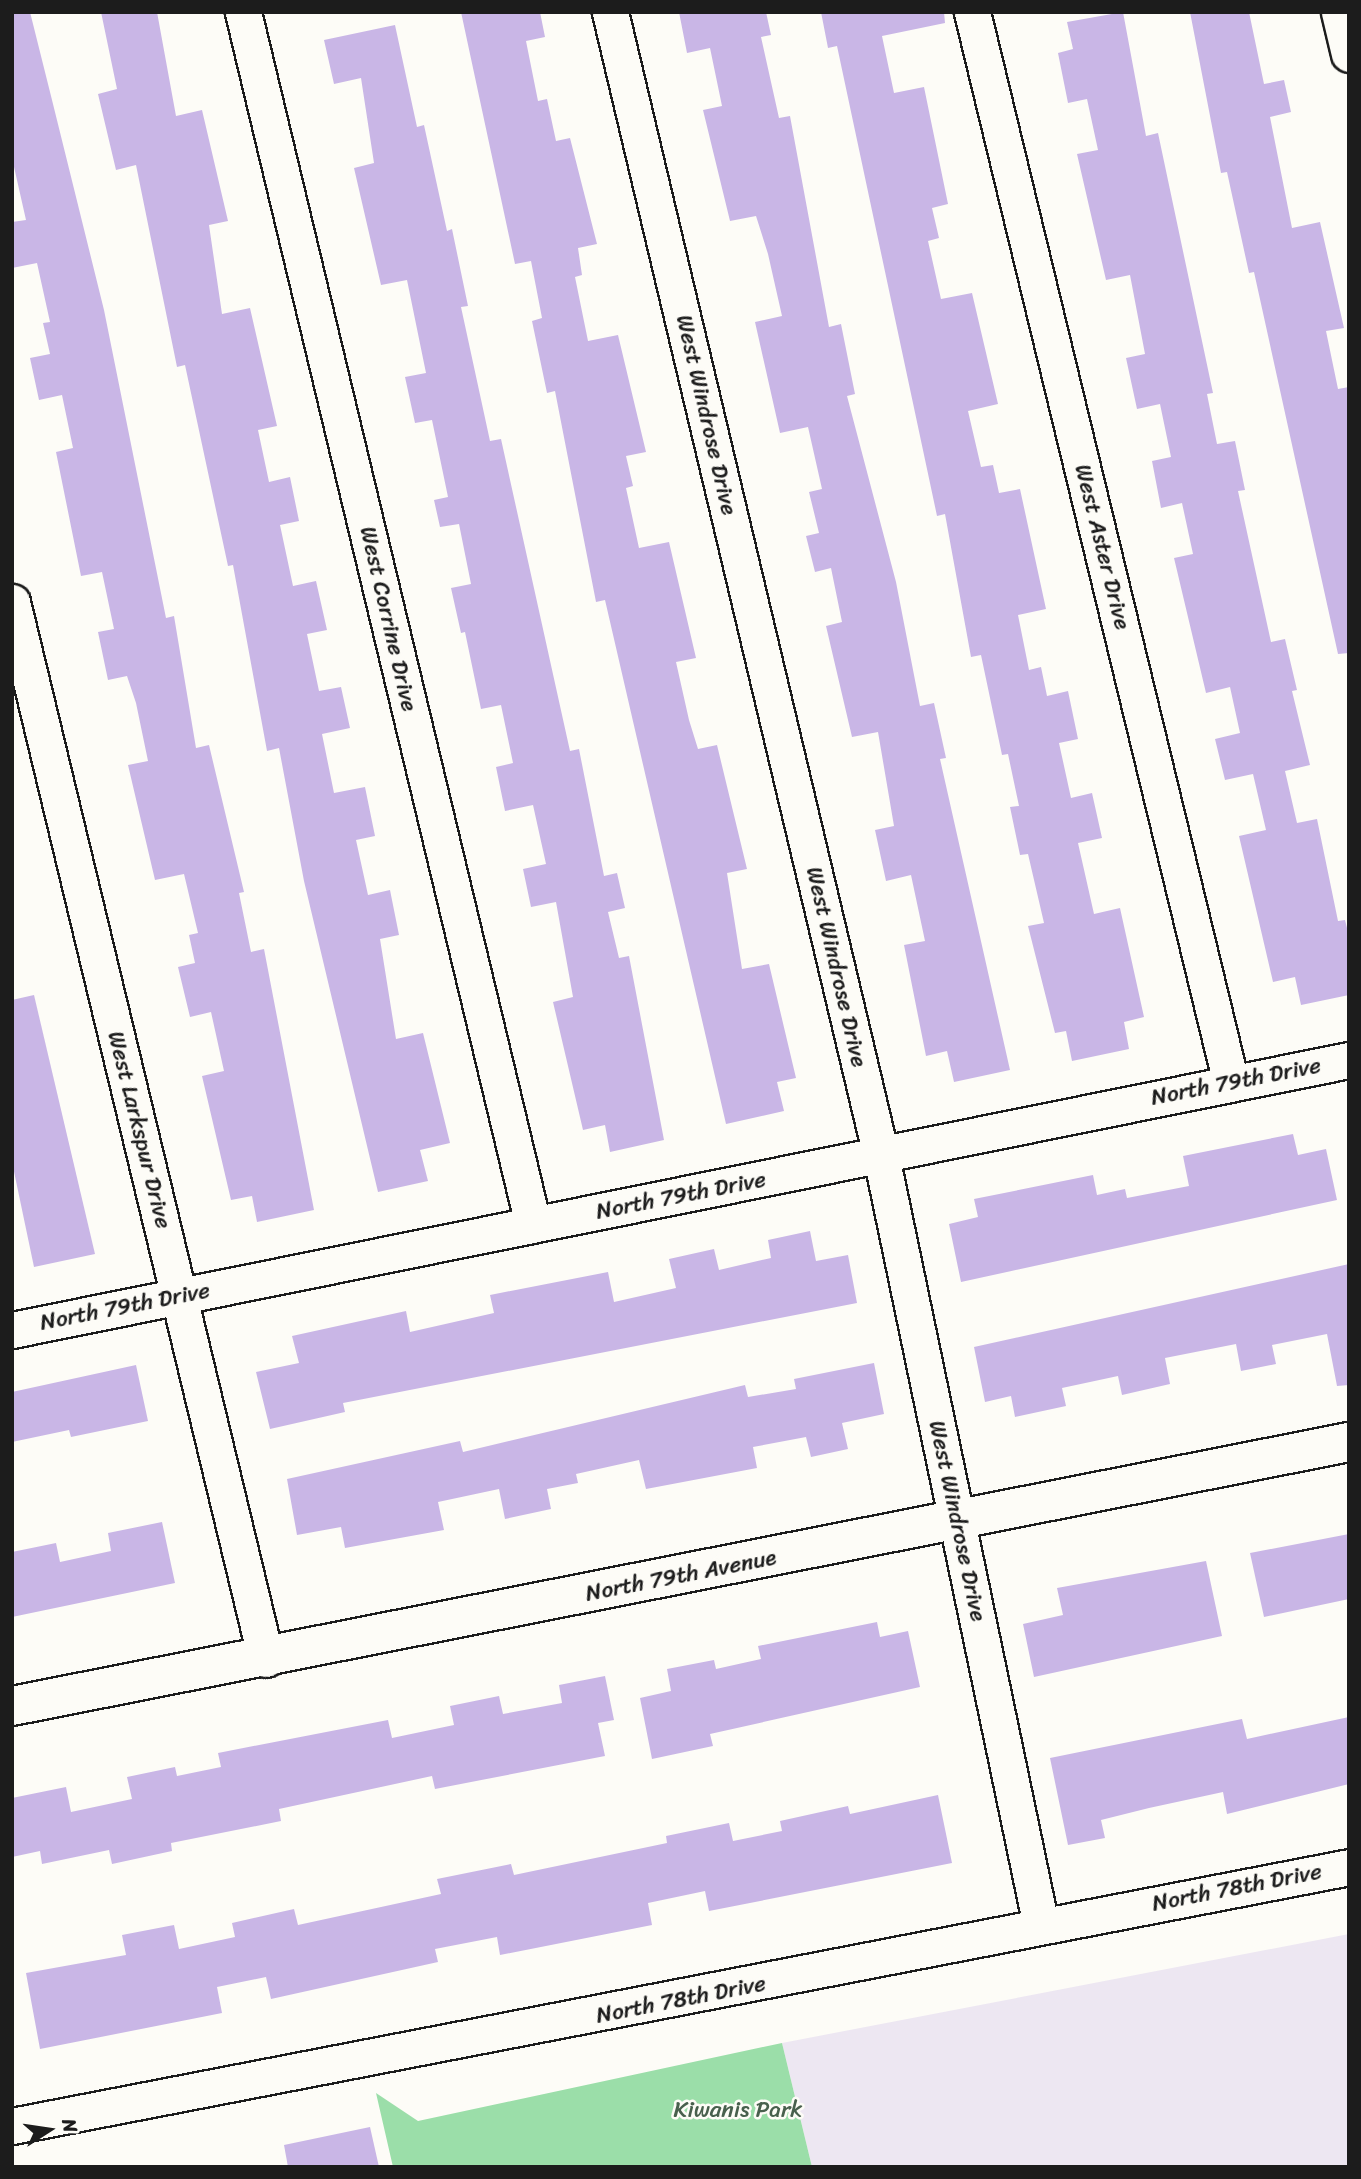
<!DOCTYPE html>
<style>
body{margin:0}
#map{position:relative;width:1361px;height:2179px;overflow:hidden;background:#fdfcf7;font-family:Sriracha,sans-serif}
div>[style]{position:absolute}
.built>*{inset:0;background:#ede7f2}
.green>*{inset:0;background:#9bdea9}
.building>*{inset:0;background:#c9b6e6}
.roads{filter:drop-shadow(2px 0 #1c1c1c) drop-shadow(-2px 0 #1c1c1c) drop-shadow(0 2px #1c1c1c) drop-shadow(0 -2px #1c1c1c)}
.street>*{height:35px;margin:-17.5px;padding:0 17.5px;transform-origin:17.5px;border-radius:17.5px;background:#fdfcf7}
.secondary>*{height:38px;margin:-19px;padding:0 19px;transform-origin:19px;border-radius:19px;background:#fdfcf7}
span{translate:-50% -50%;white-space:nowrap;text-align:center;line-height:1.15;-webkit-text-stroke:5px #fdfcf7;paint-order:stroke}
.street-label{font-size:23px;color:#1c1c1c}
.park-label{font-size:23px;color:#48604d}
.frame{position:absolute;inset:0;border:14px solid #1c1c1c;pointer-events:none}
.north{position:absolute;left:14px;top:2095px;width:70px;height:70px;-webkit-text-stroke:5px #fdfcf7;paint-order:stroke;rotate:78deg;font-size:19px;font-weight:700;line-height:28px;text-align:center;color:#1c1c1c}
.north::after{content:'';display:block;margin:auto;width:24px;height:32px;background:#1c1c1c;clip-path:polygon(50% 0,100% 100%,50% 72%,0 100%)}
</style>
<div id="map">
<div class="built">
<i style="clip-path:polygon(1349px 1934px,1349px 2167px,812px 2167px,782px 2043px)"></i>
</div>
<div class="green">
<i style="clip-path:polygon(782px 2043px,812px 2167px,393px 2167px,376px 2093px,418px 2121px)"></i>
</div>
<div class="building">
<i style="clip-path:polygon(12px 12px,30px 12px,53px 104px,104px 310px,166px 618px,174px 616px,196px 748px,209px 745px,244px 892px,239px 893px,251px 952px,264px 949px,314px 1210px,257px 1222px,252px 1196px,231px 1200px,202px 1076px,224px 1071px,211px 1012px,190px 1017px,178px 967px,195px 963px,189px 935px,198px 933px,184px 874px,155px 880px,128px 765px,148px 761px,136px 703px,127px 676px,108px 680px,98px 632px,114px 629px,102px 572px,81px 576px,56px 452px,73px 448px,62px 395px,39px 400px,30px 358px,50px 354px,43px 323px,50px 322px,37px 263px,12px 268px,12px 222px,26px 220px,12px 158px)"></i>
<i style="clip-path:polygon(101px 12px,157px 12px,176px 116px,202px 110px,228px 221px,209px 225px,222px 314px,250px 308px,277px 426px,258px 430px,269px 482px,290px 477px,299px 521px,280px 525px,293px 586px,316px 581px,327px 630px,307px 634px,319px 691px,341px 687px,350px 728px,322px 734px,334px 793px,365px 787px,375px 836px,356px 840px,368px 895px,390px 890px,399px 935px,380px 939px,396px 1039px,423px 1033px,450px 1143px,420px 1150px,428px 1181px,378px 1192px,304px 881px,279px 748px,267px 751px,233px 565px,228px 566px,185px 365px,177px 367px,136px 165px,116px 170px,98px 94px,117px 89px)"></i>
<i style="clip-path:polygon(461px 12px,540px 12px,545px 37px,526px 41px,538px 101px,547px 99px,556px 141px,570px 138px,597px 244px,578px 248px,582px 275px,575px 277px,588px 341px,618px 335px,646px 452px,626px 456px,633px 486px,626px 488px,639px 548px,669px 542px,696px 658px,676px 662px,689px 720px,698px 749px,717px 745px,747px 869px,727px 873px,742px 969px,769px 964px,796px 1078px,777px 1082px,784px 1111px,726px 1124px,605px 600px,596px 602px,555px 391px,547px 393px,532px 321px,542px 318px,531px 261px,515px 264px)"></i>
<i style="clip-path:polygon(679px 12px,766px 12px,771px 35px,761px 37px,779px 118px,790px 116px,829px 327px,841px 324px,855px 394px,847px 396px,896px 582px,920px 706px,934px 703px,946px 758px,940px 759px,1010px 1070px,954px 1082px,947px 1051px,926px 1056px,904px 945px,925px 941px,911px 875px,886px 881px,875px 830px,894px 826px,878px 732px,852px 737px,826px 626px,842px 622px,831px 568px,815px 572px,806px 536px,819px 533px,809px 492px,822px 489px,808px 427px,780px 433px,755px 322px,782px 316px,768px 254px,756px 216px,730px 221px,703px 110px,722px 106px,710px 48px,687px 53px)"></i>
<i style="clip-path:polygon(821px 12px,944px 12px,945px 23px,882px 36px,894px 93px,924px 87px,948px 204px,932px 208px,939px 238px,928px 241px,941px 299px,972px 293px,998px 404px,968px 411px,981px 467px,993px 465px,999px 493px,1020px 489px,1046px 609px,1018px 615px,1029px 670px,1041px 667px,1047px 696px,1068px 691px,1078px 739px,1059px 743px,1071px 798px,1092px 793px,1102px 838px,1078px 843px,1094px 914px,1120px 908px,1144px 1017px,1124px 1022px,1129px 1049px,1072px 1061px,1066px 1031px,1055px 1033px,1028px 926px,1044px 923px,1028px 854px,1020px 855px,1010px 807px,1019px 806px,1008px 754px,1002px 755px,981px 655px,971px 657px,945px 514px,937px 516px,837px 46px,828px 48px)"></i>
<i style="clip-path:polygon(1123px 12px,1146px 136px,1158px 133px,1213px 393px,1207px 394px,1217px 444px,1235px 441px,1245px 490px,1238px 491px,1271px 642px,1285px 639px,1297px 690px,1292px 691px,1310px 765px,1285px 771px,1297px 823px,1317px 819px,1338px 921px,1345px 920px,1349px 936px,1349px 995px,1301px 1005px,1295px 977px,1273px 982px,1239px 836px,1266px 830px,1253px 774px,1225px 780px,1215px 739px,1240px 733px,1230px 687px,1206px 693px,1174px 558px,1193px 554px,1182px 503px,1161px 508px,1152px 461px,1171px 457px,1160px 404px,1137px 409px,1126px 358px,1145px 354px,1130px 275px,1106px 280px,1077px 154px,1098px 150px,1087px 99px,1068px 103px,1058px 53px,1073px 49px,1067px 22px)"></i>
<i style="clip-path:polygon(1190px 12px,1249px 12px,1264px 84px,1284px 80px,1291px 112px,1270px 117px,1292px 228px,1320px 222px,1344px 328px,1326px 331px,1338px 389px,1349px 387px,1349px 653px,1338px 654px,1254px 272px,1249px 273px,1227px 172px,1221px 173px)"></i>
<i style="clip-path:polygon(395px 25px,417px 127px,424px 125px,447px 231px,452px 229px,468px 306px,461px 307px,490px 441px,501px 439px,570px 751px,579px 749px,604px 876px,617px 873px,625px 908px,608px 912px,619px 958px,629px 956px,664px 1140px,610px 1152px,605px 1125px,583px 1130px,553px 1002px,573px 997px,556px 902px,531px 907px,523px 869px,546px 864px,533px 805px,505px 811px,496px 767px,513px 763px,501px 705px,481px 709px,465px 632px,461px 633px,451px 588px,471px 584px,459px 524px,440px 527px,434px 500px,448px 497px,432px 420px,415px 423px,405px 377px,426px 373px,407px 280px,381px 285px,354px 168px,374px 163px,361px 78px,334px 84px,324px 40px)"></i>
<i style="clip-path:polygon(34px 995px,95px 1254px,34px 1267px,12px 1162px,12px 1000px)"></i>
<i style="clip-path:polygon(1293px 1134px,1298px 1155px,1326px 1149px,1337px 1200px,961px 1282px,949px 1224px,978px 1217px,974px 1199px,1093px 1175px,1097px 1195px,1125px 1189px,1127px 1198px,1189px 1186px,1183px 1156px)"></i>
<i style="clip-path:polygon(810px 1231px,816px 1261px,848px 1255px,857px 1303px,343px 1403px,345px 1412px,270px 1429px,256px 1372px,299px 1363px,292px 1336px,406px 1311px,410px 1332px,494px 1313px,490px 1295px,608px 1272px,614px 1302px,676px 1288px,669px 1259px,714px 1249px,719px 1270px,771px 1258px,768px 1240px)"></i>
<i style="clip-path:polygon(1349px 1264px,1349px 1385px,1337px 1386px,1327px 1334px,1272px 1345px,1276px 1364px,1241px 1371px,1236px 1344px,1165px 1358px,1170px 1384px,1122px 1395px,1118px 1376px,1062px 1388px,1066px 1406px,1015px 1417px,1011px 1396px,985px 1402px,974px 1347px)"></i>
<i style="clip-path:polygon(874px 1363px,884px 1414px,842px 1423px,848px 1449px,811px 1457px,806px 1437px,753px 1447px,757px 1468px,646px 1489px,639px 1460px,576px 1474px,578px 1483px,547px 1489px,551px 1509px,505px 1519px,499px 1489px,438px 1502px,444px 1530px,345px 1548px,341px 1527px,297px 1535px,287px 1479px,460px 1441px,463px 1452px,745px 1385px,748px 1397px,796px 1389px,794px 1379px)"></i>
<i style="clip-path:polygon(136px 1365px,148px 1421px,71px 1437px,69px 1430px,12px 1442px,12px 1392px)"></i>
<i style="clip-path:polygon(162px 1522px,175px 1583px,12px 1617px,12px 1552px,56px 1543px,60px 1562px,111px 1551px,108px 1533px)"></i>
<i style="clip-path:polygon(1349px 1534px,1349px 1599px,1264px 1617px,1250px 1553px)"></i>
<i style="clip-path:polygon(1206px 1561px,1222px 1636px,1034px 1677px,1023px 1624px,1063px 1615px,1057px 1588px)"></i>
<i style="clip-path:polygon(877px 1622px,880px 1637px,908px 1631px,920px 1687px,710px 1734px,713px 1746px,652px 1759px,640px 1698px,671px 1691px,667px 1669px,714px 1660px,716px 1669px,761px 1659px,758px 1646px)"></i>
<i style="clip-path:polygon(605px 1676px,614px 1720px,598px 1723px,605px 1756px,435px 1789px,432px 1776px,279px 1809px,281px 1821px,171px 1843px,172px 1851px,112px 1864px,109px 1850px,42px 1864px,40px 1851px,12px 1857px,12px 1798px,66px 1787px,71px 1812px,132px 1799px,127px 1777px,175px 1767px,177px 1776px,221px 1767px,218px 1753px,388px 1720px,392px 1738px,454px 1725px,450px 1706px,499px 1696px,503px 1714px,562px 1703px,559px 1685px)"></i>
<i style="clip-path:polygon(1349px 1717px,1349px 1784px,1227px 1814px,1223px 1792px,1149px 1808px,1101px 1820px,1105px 1838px,1068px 1845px,1050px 1758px,1242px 1719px,1247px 1739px)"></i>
<i style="clip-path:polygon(938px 1795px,952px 1863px,709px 1911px,705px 1891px,648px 1903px,652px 1925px,500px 1955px,497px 1937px,435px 1949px,438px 1962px,271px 1999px,266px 1977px,217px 1987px,222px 2013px,40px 2049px,26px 1973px,126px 1955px,122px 1935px,174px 1925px,179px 1949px,235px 1937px,232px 1923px,294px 1909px,298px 1925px,441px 1894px,437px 1879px,511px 1864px,514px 1875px,667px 1843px,666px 1836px,729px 1823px,733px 1841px,782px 1831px,780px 1821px,848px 1806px,850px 1814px)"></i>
<i style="clip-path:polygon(370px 2127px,379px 2167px,288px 2167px,284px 2145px)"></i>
</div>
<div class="roads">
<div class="street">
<i style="left:243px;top:12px;width:1247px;rotate:76.55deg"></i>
<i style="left:610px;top:12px;width:1176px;rotate:76.67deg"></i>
<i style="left:881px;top:1156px;width:786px;rotate:78.26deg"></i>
<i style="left:972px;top:12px;width:1102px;rotate:76.41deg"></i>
<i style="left:1339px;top:12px;width:43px;rotate:76.6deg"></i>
<i style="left:12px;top:602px;width:1087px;rotate:76.49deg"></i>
<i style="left:12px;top:1330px;width:1364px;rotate:-11.42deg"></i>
<i style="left:12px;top:2126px;width:1362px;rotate:-10.96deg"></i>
</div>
<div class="secondary">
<i style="left:12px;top:1706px;width:1363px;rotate:-11.17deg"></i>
</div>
</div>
<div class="street-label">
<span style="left:706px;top:415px;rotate:77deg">West Windrose Drive</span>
<span style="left:1102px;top:547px;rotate:76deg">West Aster Drive</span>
<span style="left:388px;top:619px;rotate:77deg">West Corrine Drive</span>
<span style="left:836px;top:967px;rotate:77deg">West Windrose Drive</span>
<span style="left:1236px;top:1082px;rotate:-11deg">North 79th Drive</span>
<span style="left:139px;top:1130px;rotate:76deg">West Larkspur Drive</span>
<span style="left:681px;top:1196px;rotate:-11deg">North 79th Drive</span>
<span style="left:125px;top:1307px;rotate:-11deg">North 79th Drive</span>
<span style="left:957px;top:1521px;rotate:78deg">West Windrose Drive</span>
<span style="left:681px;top:1576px;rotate:-11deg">North 79th Avenue</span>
<span style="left:1237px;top:1888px;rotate:-11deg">North 78th Drive</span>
<span style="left:681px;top:2000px;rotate:-11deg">North 78th Drive</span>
</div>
<div class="park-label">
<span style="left:738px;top:2110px">Kiwanis Park</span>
</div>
<div class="frame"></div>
<div class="north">N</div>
</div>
